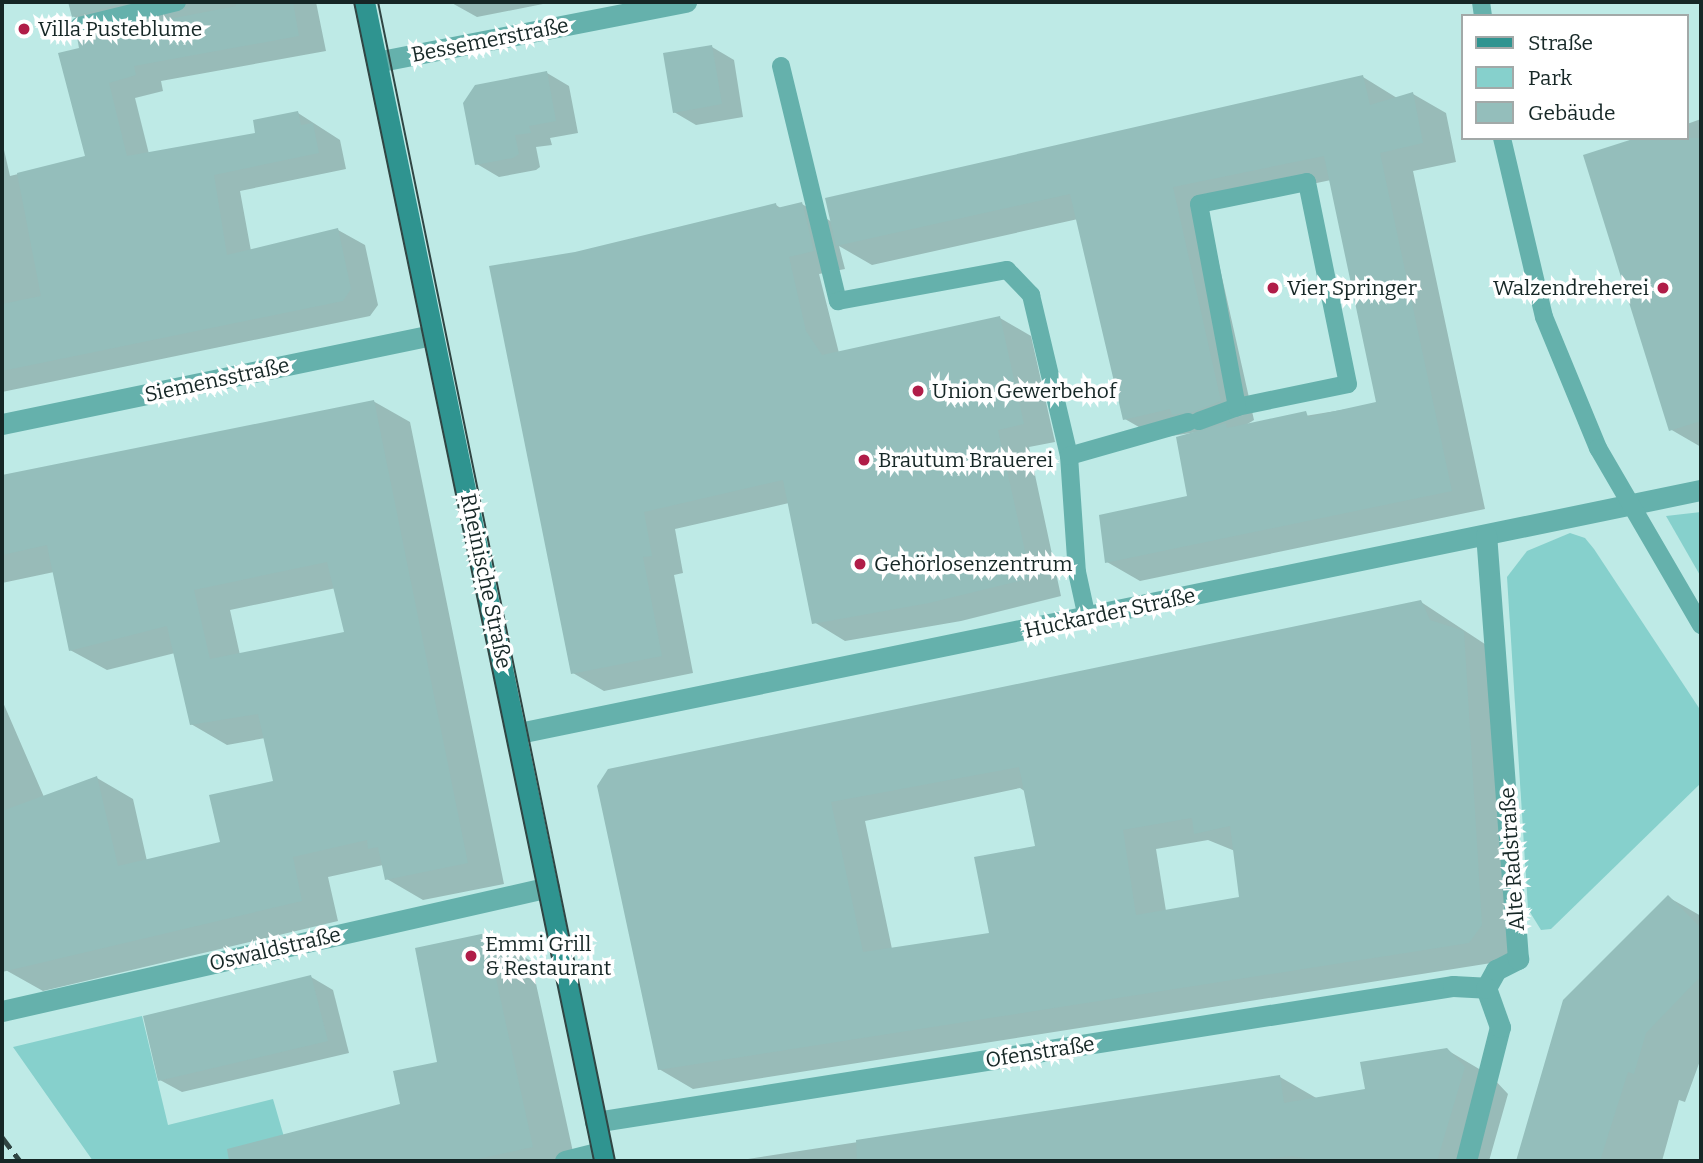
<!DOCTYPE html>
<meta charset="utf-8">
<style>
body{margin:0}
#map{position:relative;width:1703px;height:1163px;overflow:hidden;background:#beeae6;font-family:Bitter,serif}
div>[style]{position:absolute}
.green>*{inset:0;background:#86d0cc}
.shadow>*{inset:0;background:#0003}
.building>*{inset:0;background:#94bebb}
.lane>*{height:18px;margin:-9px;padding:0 9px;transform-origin:9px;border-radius:9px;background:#65b1ac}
.street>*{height:21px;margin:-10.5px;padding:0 10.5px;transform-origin:10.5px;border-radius:10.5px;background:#65b1ac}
.secondary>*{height:21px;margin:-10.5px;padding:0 10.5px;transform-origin:10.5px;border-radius:10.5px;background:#2f9490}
.tram>*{height:2px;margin:-1px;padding:0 1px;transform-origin:1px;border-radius:1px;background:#304543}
.rail>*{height:5px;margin-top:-2.5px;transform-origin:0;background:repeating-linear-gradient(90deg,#304543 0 14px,transparent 0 21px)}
.lane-bridge>*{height:18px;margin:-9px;padding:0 9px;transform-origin:9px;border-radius:9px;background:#65b1ac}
.dots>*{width:19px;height:19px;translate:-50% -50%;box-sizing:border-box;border:4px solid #fff;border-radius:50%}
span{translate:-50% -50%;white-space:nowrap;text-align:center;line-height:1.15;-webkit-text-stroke:7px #fff;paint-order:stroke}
.poi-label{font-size:21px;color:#162726}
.left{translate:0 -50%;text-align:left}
.right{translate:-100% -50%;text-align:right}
.street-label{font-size:21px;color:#162726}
.frame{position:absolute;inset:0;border:4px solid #162726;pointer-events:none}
.legend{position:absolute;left:1461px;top:14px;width:228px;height:126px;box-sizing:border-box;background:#fff;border:2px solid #a2a9a8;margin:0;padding:9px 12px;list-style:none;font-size:21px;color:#162726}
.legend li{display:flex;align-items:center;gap:14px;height:35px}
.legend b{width:35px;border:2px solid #a2a9a8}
</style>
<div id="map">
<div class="green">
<i style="clip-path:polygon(1701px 512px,1701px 577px,1666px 516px)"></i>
<i style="clip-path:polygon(1570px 533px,1585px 538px,1594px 549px,1701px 711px,1701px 783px,1551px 929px,1541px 930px,1528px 909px,1507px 577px,1527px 551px)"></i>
<i style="clip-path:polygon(142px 1016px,168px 1125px,273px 1099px,291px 1161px,93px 1161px,13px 1047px)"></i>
</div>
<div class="shadow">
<i style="clip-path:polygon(70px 2px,316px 2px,326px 51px,161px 81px,163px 91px,135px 98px,149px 154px,258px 134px,298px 113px,340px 140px,346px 169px,240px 191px,251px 251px,338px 230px,365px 245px,378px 305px,370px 316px,2px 392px,2px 141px,10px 176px,87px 157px,82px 49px,102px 33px,73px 16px)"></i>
<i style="clip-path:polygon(450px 2px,553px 2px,477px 17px)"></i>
<i style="clip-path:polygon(712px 47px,734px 60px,743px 117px,696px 125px,674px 112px)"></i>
<i style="clip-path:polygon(547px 73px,569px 86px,578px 133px,550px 138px,552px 145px,536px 147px,540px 167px,536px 170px,499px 177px,477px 164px)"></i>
<i style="clip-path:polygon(evenodd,1363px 77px,1397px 98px,1413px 94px,1446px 113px,1456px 162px,1413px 171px,1485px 509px,1140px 581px,1107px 562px,1189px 497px,1204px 431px,1158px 438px,1125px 419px,1078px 219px,872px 265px,839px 246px,845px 269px,819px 274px,839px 353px,1000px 318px,1031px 336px,1055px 442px,1029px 447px,1061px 596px,961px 621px,845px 641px,814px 622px,789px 503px,675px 529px,683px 573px,674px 575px,693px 673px,604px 691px,573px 673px,575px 253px,776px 205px,782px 209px,802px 204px,832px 222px,1363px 77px,1331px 180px,1378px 404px,1244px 426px,1254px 420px,1206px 206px,1331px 180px)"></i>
<i style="clip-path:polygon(1701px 119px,1701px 447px,1670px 429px,1687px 124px)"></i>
<i style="clip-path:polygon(evenodd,373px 401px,410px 422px,504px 884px,423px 900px,387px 879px,383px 865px,328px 877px,338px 921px,43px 991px,2px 968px,2px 700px,44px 797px,97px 778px,133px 799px,147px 861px,222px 843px,275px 782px,265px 738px,227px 745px,191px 724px,175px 653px,107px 670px,70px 650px,54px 572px,2px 583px,2px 477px,373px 401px,336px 588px,347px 633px,240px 655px,230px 610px,336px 588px)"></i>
<i style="clip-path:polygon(evenodd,1421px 602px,1497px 652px,1515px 945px,1504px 961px,693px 1089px,659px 1069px,599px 786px,1421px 602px,1020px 788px,1026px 792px,1037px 848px,992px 934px,892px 949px,865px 821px,1020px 788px,1421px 602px,1208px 840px,1235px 851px,1240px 899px,1166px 911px,1156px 849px,1208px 840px)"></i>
<i style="clip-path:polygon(1668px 897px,1701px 916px,1701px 1058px,1685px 1102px,1679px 1100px,1662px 1161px,1518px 1161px,1565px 1001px)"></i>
<i style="clip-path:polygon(486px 935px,531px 961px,575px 1161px,292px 1161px,286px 1135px,402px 1106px,439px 1063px)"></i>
<i style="clip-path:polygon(311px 977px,333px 990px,349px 1053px,182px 1092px,160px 1080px)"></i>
<i style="clip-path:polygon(1447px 1050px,1491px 1076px,1508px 1094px,1489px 1161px,735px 1161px,1280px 1077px,1318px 1099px,1367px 1090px)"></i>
</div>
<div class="building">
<i style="clip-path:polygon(68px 2px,119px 2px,120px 4px,72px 17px)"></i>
<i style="clip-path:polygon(235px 2px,293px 2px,299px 36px,134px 66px,136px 75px,109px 83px,127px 156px,255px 133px,253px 120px,298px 111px,301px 125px,313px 123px,319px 153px,214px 175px,227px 255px,338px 228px,351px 289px,343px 301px,2px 371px,2px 304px,41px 296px,17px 173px,85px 156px,58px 53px,79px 48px,77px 37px,236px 6px)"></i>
<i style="clip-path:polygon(712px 45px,722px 104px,673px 113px,663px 53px)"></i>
<i style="clip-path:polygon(547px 71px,556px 121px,529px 126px,531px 133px,515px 135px,519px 154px,513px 158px,475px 165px,463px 103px,475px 85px)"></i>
<i style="clip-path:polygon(1363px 75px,1370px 105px,1413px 92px,1423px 143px,1380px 153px,1452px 491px,1105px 563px,1099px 515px,1187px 496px,1176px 437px,1226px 423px,1227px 428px,1306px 411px,1308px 417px,1376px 402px,1324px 156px,1173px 187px,1221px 401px,1193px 412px,1172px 415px,1170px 409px,1123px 420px,1070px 194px,836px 246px,825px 198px)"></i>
<i style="clip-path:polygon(1636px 138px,1701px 138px,1701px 421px,1669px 431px,1583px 155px)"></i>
<i style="clip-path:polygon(802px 202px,814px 251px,789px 257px,806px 331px,822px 355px,1000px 316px,1024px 424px,998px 430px,1031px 578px,929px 603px,812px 624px,783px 480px,644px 512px,652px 556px,643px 557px,662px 656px,571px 674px,489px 266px,575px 252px,776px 203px,777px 208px)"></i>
<i style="clip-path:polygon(evenodd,374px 400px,468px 863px,385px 880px,378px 847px,368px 849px,367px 840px,293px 857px,302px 901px,2px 972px,2px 811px,97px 776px,118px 866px,220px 842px,209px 795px,273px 781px,258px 714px,190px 725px,167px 626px,69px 651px,47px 545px,2px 555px,2px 475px,374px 400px,327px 562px,344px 632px,210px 659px,194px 590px,327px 562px)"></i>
<i style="clip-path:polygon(evenodd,1421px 600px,1430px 620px,1464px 631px,1482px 925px,1469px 943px,658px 1070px,597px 786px,608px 769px,1421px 600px,1019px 767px,1035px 846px,974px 857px,989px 933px,863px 952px,831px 802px,1019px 767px,1421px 600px,1192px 818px,1194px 834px,1230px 826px,1239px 897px,1136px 915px,1123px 830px,1192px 818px)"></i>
<i style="clip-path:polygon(1668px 895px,1701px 928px,1701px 976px,1646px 1033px,1634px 1074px,1628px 1072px,1600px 1161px,1516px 1161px,1563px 1000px)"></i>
<i style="clip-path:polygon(486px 933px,533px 1147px,468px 1161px,229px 1161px,227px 1149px,400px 1104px,393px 1071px,437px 1062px,415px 948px)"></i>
<i style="clip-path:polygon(311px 975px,328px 1041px,158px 1081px,143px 1016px)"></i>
<i style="clip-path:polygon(1447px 1048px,1465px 1067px,1437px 1161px,1318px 1161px,1292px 1156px,1249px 1161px,857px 1161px,856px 1140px,1280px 1075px,1284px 1103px,1365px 1089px,1360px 1062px)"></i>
</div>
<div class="lane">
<i style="left:1481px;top:2px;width:14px;rotate:82deg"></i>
<i style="left:79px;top:26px;width:101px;rotate:-13.8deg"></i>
<i style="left:781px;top:66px;width:242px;rotate:76.4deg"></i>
<i style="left:838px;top:301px;width:172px;rotate:-10.4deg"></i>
<i style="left:1007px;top:270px;width:35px;rotate:46deg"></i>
<i style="left:1031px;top:295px;width:165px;rotate:76.7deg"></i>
<i style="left:1069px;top:456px;width:116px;rotate:86.1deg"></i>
<i style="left:1077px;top:572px;width:47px;rotate:77.7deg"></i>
<i style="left:1502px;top:138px;width:184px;rotate:76.8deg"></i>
<i style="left:1544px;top:317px;width:142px;rotate:67.6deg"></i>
<i style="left:1199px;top:421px;width:40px;rotate:-20.2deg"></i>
<i style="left:1237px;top:407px;width:113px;rotate:-11.7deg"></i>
<i style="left:1348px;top:384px;width:206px;rotate:-101.5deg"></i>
<i style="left:1307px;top:182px;width:110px;rotate:168.5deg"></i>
<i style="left:1199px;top:204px;width:207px;rotate:79.4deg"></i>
<i style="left:1069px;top:456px;width:124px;rotate:-15.9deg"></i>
</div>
<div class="street">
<i style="left:376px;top:62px;width:316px;rotate:-11deg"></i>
<i style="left:2px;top:424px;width:439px;rotate:-11.7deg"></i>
<i style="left:519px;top:733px;width:1207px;rotate:-11.62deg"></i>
<i style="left:2px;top:1011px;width:561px;rotate:-12.77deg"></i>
<i style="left:595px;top:1122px;width:869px;rotate:-9.01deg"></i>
<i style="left:1453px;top:986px;width:33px;rotate:3deg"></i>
<i style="left:565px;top:1161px;width:38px;rotate:-14deg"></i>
<i style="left:1466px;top:1161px;width:138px;rotate:-75.8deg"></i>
<i style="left:1500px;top:1027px;width:41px;rotate:-109.7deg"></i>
<i style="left:1486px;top:988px;width:21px;rotate:-61deg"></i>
<i style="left:1496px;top:970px;width:25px;rotate:-27deg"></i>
<i style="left:1518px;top:959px;width:425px;rotate:-94.3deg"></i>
</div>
<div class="secondary">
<i style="left:364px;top:2px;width:1184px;rotate:78.3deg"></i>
</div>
<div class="tram">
<i style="left:354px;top:2px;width:1184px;rotate:78.3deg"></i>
<i style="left:378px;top:2px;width:1183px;rotate:78.44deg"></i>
</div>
<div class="rail">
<i style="left:2px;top:1137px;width:30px;rotate:53deg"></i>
</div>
<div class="lane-bridge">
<i style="left:1598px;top:448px;width:205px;rotate:59.8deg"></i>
</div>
<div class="dots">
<i style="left:24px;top:29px;background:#b01d48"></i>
<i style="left:1273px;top:288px;background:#b01d48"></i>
<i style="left:1663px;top:288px;background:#b01d48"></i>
<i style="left:918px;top:391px;background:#b01d48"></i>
<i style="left:864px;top:460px;background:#b01d48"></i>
<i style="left:860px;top:564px;background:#b01d48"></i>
<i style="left:471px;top:956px;background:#b01d48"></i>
</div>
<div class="poi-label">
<span class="left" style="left:38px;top:29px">Villa Pusteblume</span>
<span class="left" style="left:1287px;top:288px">Vier Springer</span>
<span class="right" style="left:1649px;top:288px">Walzendreherei</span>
<span class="left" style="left:932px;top:391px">Union Gewerbehof</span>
<span class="left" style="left:878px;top:460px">Brautum Brauerei</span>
<span class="left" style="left:874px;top:564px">Gehörlosenzentrum</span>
<span class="left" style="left:485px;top:956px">Emmi Grill<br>&amp; Restaurant</span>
</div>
<div class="street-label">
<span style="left:490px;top:40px;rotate:-11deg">Bessemerstraße</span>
<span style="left:217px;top:380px;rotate:-12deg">Siemensstraße</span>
<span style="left:486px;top:581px;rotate:78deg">Rheinische Straße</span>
<span style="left:1110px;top:613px;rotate:-12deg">Huckarder Straße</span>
<span style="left:1512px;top:859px;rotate:-94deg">Alte Radstraße</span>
<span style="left:275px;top:949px;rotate:-13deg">Oswaldstraße</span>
<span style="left:1040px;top:1052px;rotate:-9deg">Ofenstraße</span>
</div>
<div class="frame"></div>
<ul class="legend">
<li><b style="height:9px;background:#2f9490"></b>Straße</li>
<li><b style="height:19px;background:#86d0cc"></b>Park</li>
<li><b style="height:19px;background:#94bebb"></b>Gebäude</li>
</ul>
</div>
